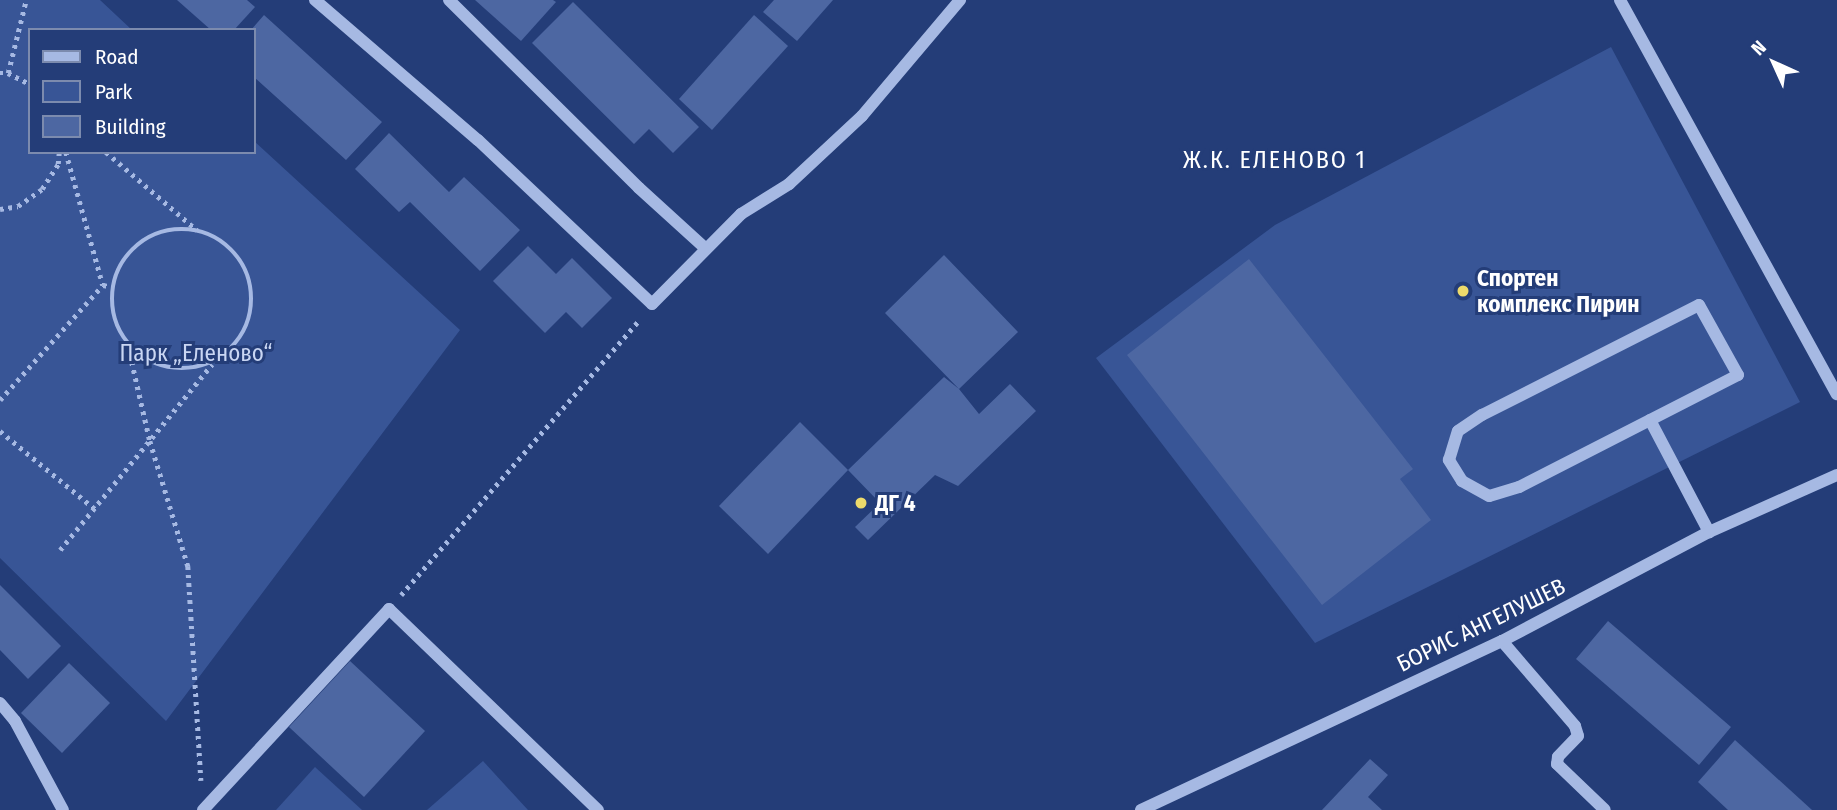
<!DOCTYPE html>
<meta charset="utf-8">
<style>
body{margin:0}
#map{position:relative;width:1837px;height:810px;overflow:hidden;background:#243d78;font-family:"Fira Sans Condensed",sans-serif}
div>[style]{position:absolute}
.green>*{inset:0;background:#385596}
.building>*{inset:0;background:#4d67a2}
.path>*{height:4.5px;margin-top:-2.25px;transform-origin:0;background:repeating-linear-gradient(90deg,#a6b9e3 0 3.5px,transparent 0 8.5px)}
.path>.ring{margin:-2.25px;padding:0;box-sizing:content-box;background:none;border:4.5px solid #a6b9e3;border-radius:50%}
.minor>*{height:12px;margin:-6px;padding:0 6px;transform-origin:6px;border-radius:6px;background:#a6b9e3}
.dots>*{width:19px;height:19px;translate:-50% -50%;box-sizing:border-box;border:4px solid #243d78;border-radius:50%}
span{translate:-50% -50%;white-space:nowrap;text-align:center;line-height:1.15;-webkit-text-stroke:6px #243d78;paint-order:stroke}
.poi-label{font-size:23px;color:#fff;font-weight:700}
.left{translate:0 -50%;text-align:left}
.park-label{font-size:23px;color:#c9d6f3}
.street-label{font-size:23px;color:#fff}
.neighbourhood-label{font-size:24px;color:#fff;letter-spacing:2px}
.legend{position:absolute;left:28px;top:28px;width:228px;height:126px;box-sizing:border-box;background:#243d78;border:2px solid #7c8bae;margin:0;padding:9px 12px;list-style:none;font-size:21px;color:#fff}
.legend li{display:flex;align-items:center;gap:14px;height:35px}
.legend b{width:35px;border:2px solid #7c8bae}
.north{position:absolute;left:1739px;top:28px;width:70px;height:70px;-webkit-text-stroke:5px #243d78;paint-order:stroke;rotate:315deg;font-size:19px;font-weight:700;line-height:28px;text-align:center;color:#fff}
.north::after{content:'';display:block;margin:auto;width:24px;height:32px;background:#fff;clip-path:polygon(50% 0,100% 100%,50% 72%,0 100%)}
</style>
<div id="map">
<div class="green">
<i style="clip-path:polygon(0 0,100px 0,132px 30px,30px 30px,30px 152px,254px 152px,254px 141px,460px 330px,166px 721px,0 558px)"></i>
<i style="clip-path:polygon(1611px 47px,1800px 402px,1315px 643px,1096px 358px,1275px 225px)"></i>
<i style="clip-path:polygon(483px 761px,528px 810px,427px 810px)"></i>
<i style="clip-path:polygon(315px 767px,362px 810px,276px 810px)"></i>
</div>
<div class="building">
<i style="clip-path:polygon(177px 0,247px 0,255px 7px,234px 30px,211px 30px)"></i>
<i style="clip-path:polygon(475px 0,553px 0,556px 2px,521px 41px)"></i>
<i style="clip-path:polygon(774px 0,833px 0,797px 41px,763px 12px)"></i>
<i style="clip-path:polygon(573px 2px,699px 127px,673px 153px,649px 129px,634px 144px,532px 43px)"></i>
<i style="clip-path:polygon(264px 15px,382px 122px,346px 160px,254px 77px,254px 30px,251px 30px)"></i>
<i style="clip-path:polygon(754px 15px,788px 46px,712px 130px,679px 99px)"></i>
<i style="clip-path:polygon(389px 133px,449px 192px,464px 177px,520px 230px,480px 271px,410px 202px,399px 212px,355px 169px)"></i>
<i style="clip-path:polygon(528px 246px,556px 274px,572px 258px,612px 298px,582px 328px,566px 312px,545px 333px,493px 281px)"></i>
<i style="clip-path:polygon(944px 255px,1018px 332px,959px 389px,979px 414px,1010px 384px,1036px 411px,958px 486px,935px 475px,868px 540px,855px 527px,880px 503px,848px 470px,944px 377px,959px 389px,885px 313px)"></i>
<i style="clip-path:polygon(1249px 259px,1413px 469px,1400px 479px,1431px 520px,1322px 605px,1127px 355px)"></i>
<i style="clip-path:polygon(800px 422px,848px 470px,768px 554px,719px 506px)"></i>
<i style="clip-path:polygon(0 585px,61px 646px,28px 679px,0 650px)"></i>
<i style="clip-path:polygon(1608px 621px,1731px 727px,1699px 765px,1576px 659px)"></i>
<i style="clip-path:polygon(350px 661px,425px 731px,364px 797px,289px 727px)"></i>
<i style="clip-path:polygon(69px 663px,110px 703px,62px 753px,21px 713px)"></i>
<i style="clip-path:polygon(1735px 740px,1812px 810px,1728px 810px,1698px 782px)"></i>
<i style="clip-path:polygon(1370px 759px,1388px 775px,1368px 797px,1382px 810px,1322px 810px)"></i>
</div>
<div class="path">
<i style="left:0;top:73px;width:8px"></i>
<i style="left:8px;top:73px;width:25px;rotate:27deg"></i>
<i style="left:8px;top:73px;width:75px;rotate:-76.1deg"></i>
<i style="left:66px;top:152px;width:138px;rotate:74.5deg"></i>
<i style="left:103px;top:285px;width:10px;rotate:11deg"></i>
<i style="left:106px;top:152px;width:120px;rotate:40.6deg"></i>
<i style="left:0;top:209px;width:18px;rotate:-9deg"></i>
<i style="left:18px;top:206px;width:29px;rotate:-35deg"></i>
<i style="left:42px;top:189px;width:30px;rotate:-57deg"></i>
<i style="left:58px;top:164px;width:12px;rotate:-85deg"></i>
<i class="ring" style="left:112px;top:229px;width:135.5px;height:135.5px"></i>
<i style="left:128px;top:345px;width:98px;rotate:77.1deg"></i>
<i style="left:150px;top:441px;width:131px;rotate:73.1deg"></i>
<i style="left:188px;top:566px;width:215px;rotate:86.5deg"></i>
<i style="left:0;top:400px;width:154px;rotate:-48.2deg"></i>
<i style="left:0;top:431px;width:123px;rotate:39.4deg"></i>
<i style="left:60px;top:550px;width:240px;rotate:-50.7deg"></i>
<i style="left:401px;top:595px;width:362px;rotate:-49.1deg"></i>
</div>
<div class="minor">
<i style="left:315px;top:0;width:215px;rotate:40.7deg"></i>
<i style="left:478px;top:140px;width:239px;rotate:43.3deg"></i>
<i style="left:652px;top:304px;width:127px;rotate:-45.3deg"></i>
<i style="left:741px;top:214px;width:57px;rotate:-32deg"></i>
<i style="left:789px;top:184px;width:100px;rotate:-43deg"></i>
<i style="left:862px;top:116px;width:152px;rotate:-49.8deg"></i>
<i style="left:449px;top:0;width:267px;rotate:44.7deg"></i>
<i style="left:639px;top:188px;width:89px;rotate:42.3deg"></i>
<i style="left:1620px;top:0;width:450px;rotate:61.2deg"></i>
<i style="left:1699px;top:305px;width:80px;rotate:60.9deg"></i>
<i style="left:1738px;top:375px;width:246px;rotate:152.9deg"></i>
<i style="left:1519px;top:487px;width:31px;rotate:163deg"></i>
<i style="left:1489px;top:496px;width:31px;rotate:-151deg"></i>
<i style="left:1462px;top:481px;width:25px;rotate:-122deg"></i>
<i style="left:1449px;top:460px;width:30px;rotate:-73deg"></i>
<i style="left:1458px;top:431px;width:29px;rotate:-34deg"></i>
<i style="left:1482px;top:415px;width:243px;rotate:-26.9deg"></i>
<i style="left:1650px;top:420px;width:127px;rotate:62.2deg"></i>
<i style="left:1502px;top:641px;width:112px;rotate:49.3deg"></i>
<i style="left:1575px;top:726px;width:10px;rotate:73deg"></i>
<i style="left:1578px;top:736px;width:29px;rotate:134deg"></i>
<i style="left:1558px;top:757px;width:7px;rotate:98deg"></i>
<i style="left:1557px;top:764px;width:66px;rotate:43.8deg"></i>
<i style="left:0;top:703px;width:23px;rotate:50deg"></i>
<i style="left:15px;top:721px;width:101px;rotate:61.7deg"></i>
<i style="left:203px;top:810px;width:274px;rotate:-47.2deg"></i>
<i style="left:389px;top:609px;width:290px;rotate:43.9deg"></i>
<i style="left:1141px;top:810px;width:399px;rotate:-25.1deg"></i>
<i style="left:1502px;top:641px;width:234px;rotate:-27.8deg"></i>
<i style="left:1709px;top:532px;width:140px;rotate:-24deg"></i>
</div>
<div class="dots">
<i style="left:1463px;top:291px;background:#edda6b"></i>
<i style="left:861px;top:503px;background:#edda6b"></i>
</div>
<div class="poi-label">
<span class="left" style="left:1477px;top:291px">Спортен<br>комплекс Пирин</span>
<span class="left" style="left:875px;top:503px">ДГ 4</span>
</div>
<div class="park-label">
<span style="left:196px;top:353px">Парк „Еленово“</span>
</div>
<div class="street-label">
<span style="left:1481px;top:625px;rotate:-26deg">БОРИС АНГЕЛУШЕВ</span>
</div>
<div class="neighbourhood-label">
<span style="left:1275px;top:161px">Ж.К. ЕЛЕНОВО 1</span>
</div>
<ul class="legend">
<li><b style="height:9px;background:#a6b9e3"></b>Road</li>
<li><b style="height:19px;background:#385596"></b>Park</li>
<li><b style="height:19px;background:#4d67a2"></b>Building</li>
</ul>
<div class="north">N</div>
</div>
